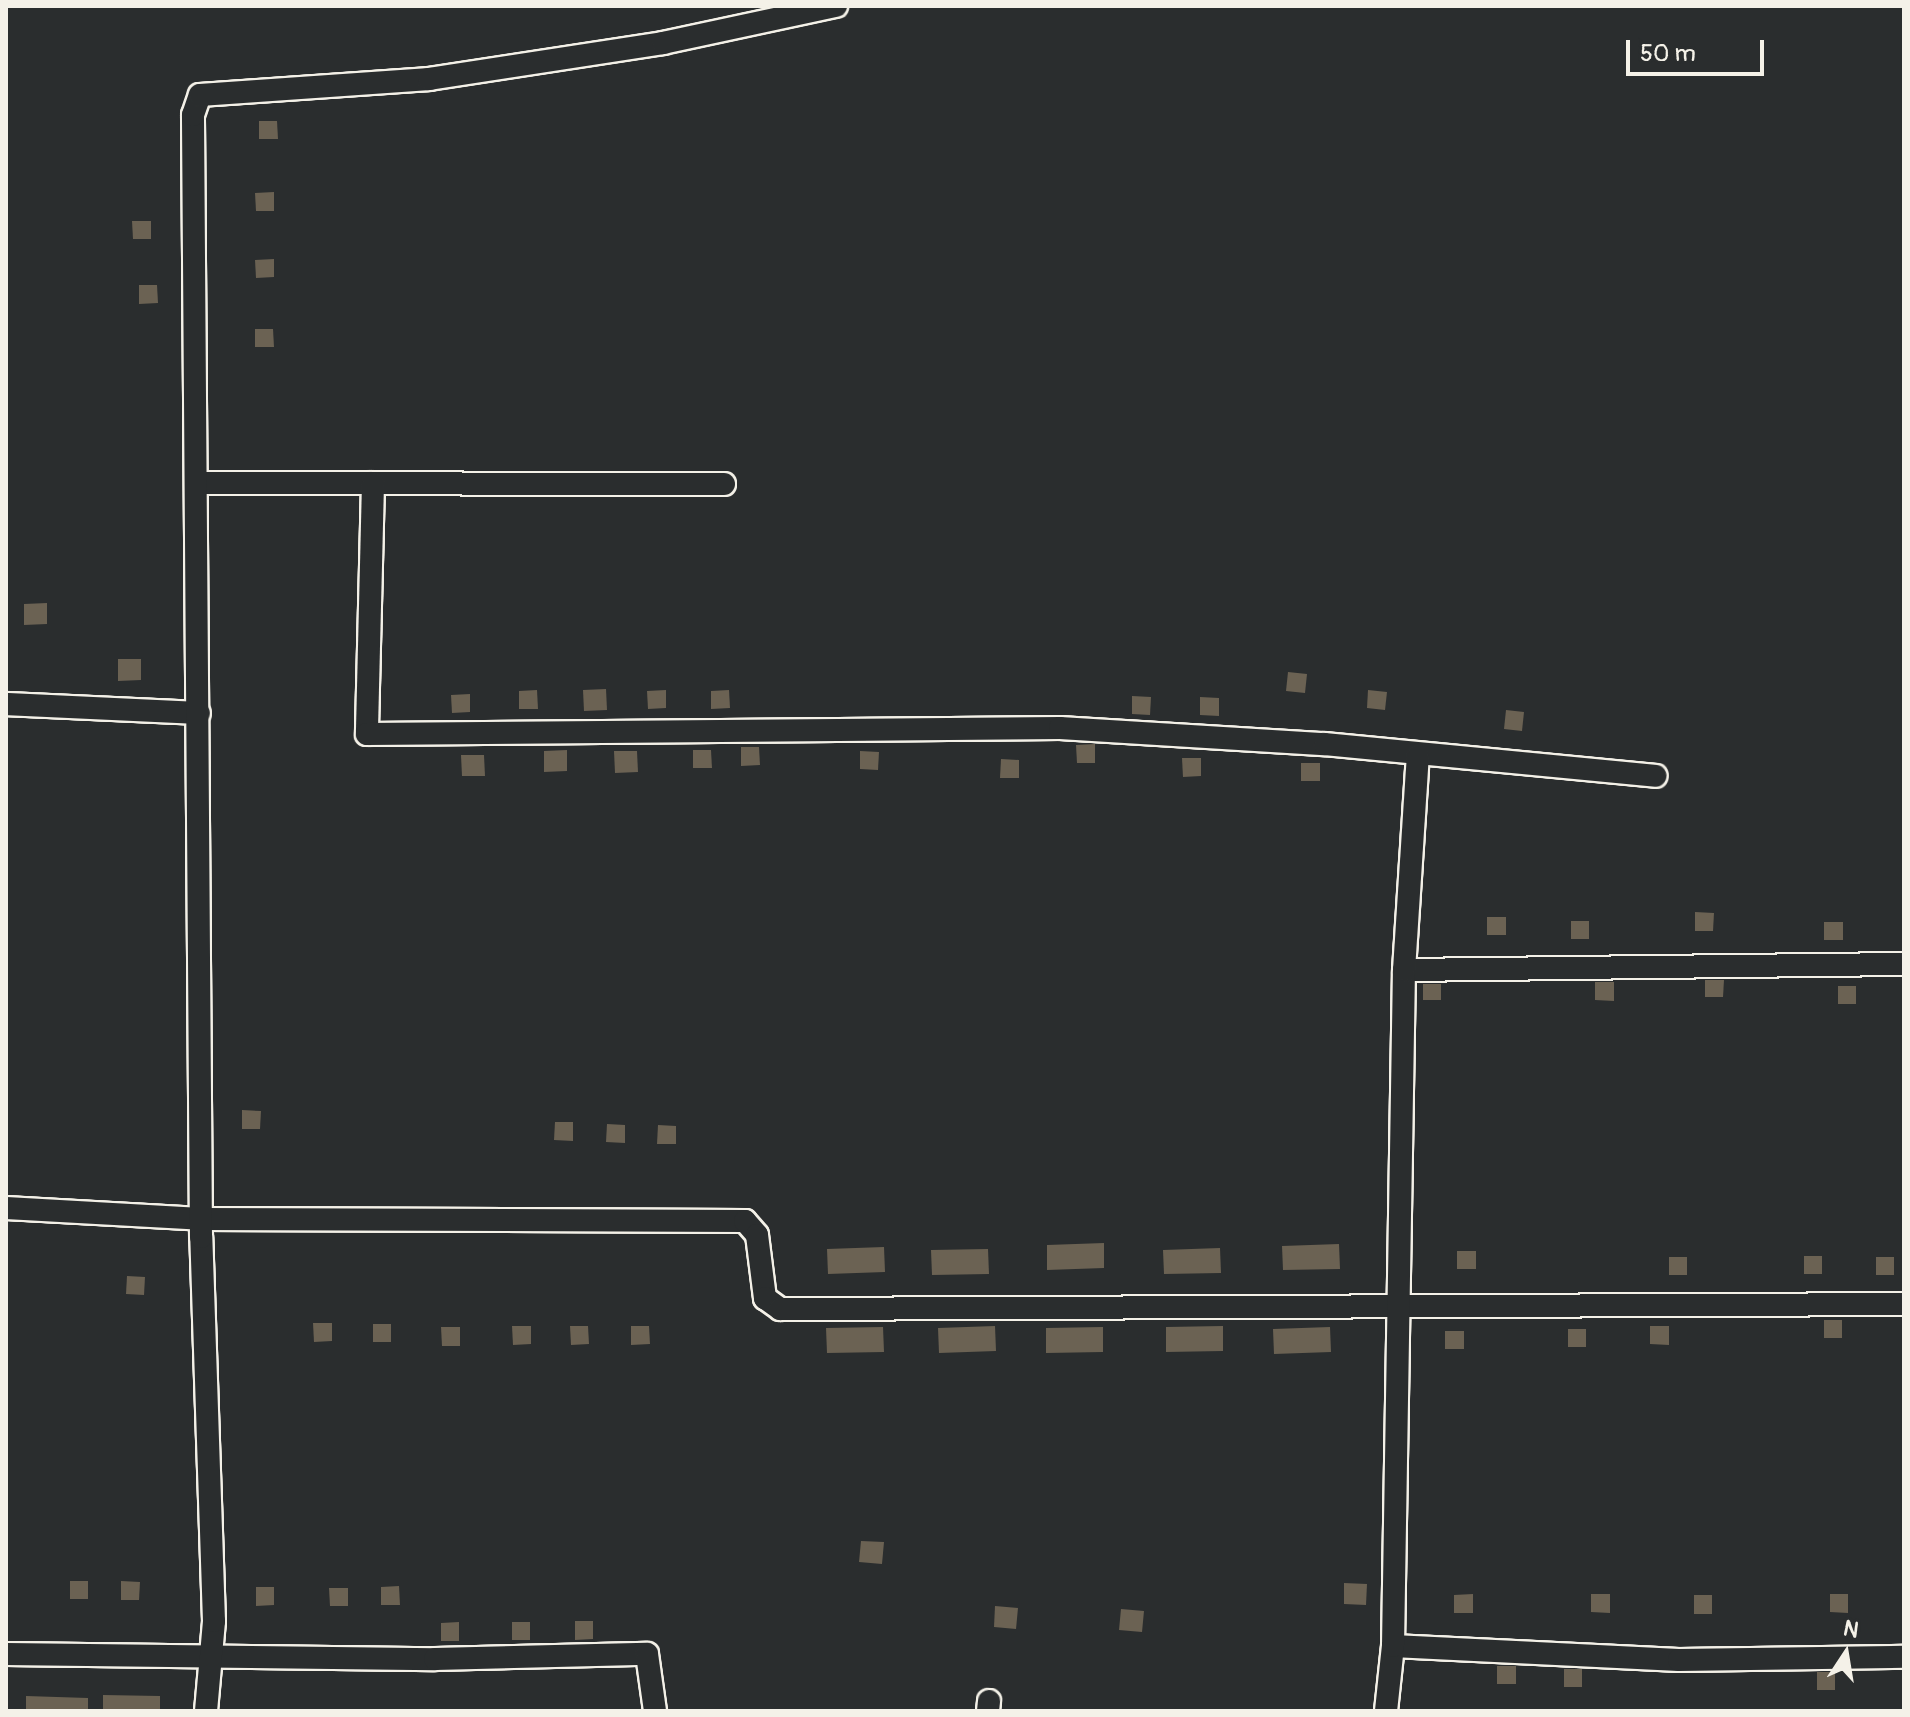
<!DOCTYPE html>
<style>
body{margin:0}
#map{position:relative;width:1910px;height:1717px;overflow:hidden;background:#2a2d2e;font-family:Pangolin,sans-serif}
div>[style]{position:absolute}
.building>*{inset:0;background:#6b6253}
.roads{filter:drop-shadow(2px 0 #f4f1e8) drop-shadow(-2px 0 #f4f1e8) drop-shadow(0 2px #f4f1e8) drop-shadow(0 -2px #f4f1e8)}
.street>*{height:22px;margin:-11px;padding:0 11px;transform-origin:11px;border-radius:11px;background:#2a2d2e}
span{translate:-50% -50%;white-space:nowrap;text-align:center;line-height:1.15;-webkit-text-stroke:6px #2a2d2e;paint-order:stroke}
.frame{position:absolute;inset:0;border:8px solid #f4f1e8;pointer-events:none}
.north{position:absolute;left:1806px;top:1613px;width:80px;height:80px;-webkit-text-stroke:6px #2a2d2e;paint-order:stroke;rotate:12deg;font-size:22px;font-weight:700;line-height:32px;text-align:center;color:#f4f1e8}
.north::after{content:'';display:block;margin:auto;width:28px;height:36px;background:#f4f1e8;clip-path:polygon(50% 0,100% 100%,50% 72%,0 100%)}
.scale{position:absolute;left:1626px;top:40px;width:138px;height:36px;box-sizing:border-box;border:4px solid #f4f1e8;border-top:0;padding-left:10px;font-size:24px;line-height:28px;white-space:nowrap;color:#f4f1e8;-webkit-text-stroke:6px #2a2d2e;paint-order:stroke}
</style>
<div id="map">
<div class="building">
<i style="clip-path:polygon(259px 121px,277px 121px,278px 139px,259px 139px)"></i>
<i style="clip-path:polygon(274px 192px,274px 211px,256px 211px,255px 193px)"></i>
<i style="clip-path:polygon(132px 221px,151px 221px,151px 239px,133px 239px)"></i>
<i style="clip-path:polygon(274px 259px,274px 277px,256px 278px,255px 260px)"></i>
<i style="clip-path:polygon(139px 285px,157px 285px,158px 303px,139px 304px)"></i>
<i style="clip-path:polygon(255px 329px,273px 329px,274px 347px,255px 347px)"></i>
<i style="clip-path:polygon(47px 603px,47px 624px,24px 625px,24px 604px)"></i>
<i style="clip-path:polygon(118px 659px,141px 659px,141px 680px,118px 681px)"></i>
<i style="clip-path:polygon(1288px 672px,1307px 674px,1305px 693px,1286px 691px)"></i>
<i style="clip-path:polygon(606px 689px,607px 710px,584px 711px,583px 690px)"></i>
<i style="clip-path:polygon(537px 690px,538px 709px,519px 709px,519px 691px)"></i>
<i style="clip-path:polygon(666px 690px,666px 708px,648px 709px,647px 691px)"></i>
<i style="clip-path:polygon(729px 690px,730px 708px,711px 709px,711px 691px)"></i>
<i style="clip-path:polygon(1368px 690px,1387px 692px,1385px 710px,1367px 708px)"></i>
<i style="clip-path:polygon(470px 694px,470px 712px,452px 713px,451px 695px)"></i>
<i style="clip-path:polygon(1132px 696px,1151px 697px,1150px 715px,1132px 714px)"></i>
<i style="clip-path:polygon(1200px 697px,1219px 698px,1219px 716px,1200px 715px)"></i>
<i style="clip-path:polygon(1506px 710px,1524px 712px,1522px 731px,1504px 729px)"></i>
<i style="clip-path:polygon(1095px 744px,1095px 763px,1077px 763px,1076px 745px)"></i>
<i style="clip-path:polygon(741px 747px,759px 747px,760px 765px,741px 766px)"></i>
<i style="clip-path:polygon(567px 750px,567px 771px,544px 772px,544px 751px)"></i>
<i style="clip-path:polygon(693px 750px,711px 750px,712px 768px,693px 768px)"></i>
<i style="clip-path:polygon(614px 751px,637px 751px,638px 772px,615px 773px)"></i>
<i style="clip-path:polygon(860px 751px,879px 752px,878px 770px,860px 769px)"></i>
<i style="clip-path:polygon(461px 755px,484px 755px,485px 776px,462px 776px)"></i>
<i style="clip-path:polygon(1182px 758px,1201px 758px,1201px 776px,1183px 777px)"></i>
<i style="clip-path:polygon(1001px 759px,1019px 760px,1019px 778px,1000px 778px)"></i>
<i style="clip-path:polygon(1301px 763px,1320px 763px,1320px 781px,1301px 781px)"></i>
<i style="clip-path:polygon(1695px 912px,1714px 913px,1713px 931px,1695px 931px)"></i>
<i style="clip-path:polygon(1487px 917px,1506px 917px,1506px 935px,1487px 935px)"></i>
<i style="clip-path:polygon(1571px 921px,1589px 921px,1589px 939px,1571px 939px)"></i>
<i style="clip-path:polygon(1824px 922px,1843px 922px,1843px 940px,1824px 940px)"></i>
<i style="clip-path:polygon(1705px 980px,1724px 980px,1723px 997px,1705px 997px)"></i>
<i style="clip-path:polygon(1595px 982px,1614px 982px,1614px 1001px,1595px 1000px)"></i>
<i style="clip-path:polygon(1423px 984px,1441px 984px,1441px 1000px,1423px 1000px)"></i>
<i style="clip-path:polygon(1838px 986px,1856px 986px,1856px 1004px,1838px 1004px)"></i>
<i style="clip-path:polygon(242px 1110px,261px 1111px,260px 1129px,242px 1129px)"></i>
<i style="clip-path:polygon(555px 1122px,573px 1122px,573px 1141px,554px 1140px)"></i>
<i style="clip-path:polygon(607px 1124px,625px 1125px,625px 1143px,606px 1142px)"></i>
<i style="clip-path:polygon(658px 1125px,676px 1126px,676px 1144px,657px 1144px)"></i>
<i style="clip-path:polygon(1104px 1243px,1104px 1268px,1047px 1270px,1047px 1245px)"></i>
<i style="clip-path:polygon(1339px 1244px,1340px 1269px,1283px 1270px,1282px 1246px)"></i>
<i style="clip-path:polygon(884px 1247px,885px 1272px,828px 1274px,827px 1249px)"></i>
<i style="clip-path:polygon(1220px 1248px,1221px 1273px,1164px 1274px,1163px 1250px)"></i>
<i style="clip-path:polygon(988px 1249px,989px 1274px,932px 1275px,931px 1250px)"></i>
<i style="clip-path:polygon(1457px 1251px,1476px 1251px,1476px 1269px,1457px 1269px)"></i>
<i style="clip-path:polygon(1804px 1256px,1822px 1256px,1822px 1274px,1804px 1274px)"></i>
<i style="clip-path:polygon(1669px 1257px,1687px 1257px,1687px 1275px,1669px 1275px)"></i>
<i style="clip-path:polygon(1876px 1257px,1894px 1257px,1894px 1275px,1876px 1275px)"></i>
<i style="clip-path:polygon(127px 1276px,145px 1277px,144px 1295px,126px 1294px)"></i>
<i style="clip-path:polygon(1824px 1320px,1842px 1320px,1842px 1338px,1824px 1338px)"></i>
<i style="clip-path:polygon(313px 1323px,332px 1323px,332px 1341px,314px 1342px)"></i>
<i style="clip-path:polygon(373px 1324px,391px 1324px,391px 1342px,373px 1342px)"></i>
<i style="clip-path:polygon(512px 1326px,531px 1326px,531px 1344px,513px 1345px)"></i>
<i style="clip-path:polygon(570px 1326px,588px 1326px,589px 1344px,571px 1345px)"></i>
<i style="clip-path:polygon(631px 1326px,649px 1326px,650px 1344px,631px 1345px)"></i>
<i style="clip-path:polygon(995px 1326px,996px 1351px,939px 1353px,938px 1328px)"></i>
<i style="clip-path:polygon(1223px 1326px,1223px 1351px,1166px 1352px,1166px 1327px)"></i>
<i style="clip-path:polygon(1650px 1326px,1669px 1326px,1669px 1345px,1650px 1344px)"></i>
<i style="clip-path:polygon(441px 1327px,460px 1327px,460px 1346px,442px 1346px)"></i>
<i style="clip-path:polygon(883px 1327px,884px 1352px,827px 1353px,826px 1328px)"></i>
<i style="clip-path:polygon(1103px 1327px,1103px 1352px,1046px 1353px,1046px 1328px)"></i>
<i style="clip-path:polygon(1330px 1327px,1331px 1352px,1274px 1354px,1273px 1329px)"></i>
<i style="clip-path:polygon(1568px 1329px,1586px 1329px,1586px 1347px,1568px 1347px)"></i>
<i style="clip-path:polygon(1445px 1331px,1464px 1331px,1464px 1349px,1445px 1349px)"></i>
<i style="clip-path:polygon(861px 1541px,884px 1542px,882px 1564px,859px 1562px)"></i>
<i style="clip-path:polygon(70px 1581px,88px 1581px,88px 1599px,70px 1599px)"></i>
<i style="clip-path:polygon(121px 1581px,140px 1582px,139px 1600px,121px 1600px)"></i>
<i style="clip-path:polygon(1344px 1583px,1367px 1584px,1366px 1605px,1344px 1604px)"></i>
<i style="clip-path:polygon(399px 1586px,400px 1605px,381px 1605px,381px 1587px)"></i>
<i style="clip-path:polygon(256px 1587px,274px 1587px,274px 1605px,256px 1606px)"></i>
<i style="clip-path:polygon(329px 1588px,348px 1588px,348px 1606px,330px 1606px)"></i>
<i style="clip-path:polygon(1473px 1594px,1473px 1613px,1454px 1613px,1454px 1595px)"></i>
<i style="clip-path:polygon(1591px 1594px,1610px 1594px,1610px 1613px,1591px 1612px)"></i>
<i style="clip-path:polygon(1830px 1594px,1848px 1594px,1848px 1613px,1830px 1612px)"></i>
<i style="clip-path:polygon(1694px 1595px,1712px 1595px,1712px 1614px,1694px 1614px)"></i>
<i style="clip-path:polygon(995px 1606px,1018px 1608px,1016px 1629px,994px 1627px)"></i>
<i style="clip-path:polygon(1121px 1609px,1144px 1611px,1142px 1632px,1119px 1630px)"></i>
<i style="clip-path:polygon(575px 1621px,593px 1621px,593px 1639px,575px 1640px)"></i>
<i style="clip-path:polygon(459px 1622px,459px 1641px,441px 1641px,441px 1623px)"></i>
<i style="clip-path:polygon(512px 1622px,530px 1622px,530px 1640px,512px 1640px)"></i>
<i style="clip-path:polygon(1497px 1666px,1516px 1666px,1516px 1684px,1497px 1684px)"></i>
<i style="clip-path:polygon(1564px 1669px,1582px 1669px,1582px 1687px,1564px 1687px)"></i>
<i style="clip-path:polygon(1817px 1672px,1835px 1672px,1835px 1690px,1817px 1690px)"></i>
<i style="clip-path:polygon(103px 1695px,160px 1696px,160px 1711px,103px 1711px)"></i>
<i style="clip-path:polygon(26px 1696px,88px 1698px,88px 1711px,26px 1711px)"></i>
</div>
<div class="roads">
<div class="street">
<i style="left:197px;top:483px;width:527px;rotate:0.11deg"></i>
<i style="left:373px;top:483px;width:251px;rotate:91.4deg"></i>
<i style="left:367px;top:734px;width:693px;rotate:-0.5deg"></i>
<i style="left:1060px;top:728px;width:265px;rotate:3.5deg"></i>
<i style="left:1325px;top:744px;width:332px;rotate:5.5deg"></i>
<i style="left:6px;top:704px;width:193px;rotate:2.7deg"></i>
<i style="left:1404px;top:970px;width:500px;rotate:-0.69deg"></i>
<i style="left:6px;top:1208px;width:195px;rotate:3.2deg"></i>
<i style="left:201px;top:1219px;width:544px;rotate:0.21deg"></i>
<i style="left:745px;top:1221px;width:18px;rotate:49deg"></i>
<i style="left:757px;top:1235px;width:64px;rotate:82.8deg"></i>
<i style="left:765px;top:1298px;width:19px;rotate:36deg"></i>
<i style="left:780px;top:1309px;width:1124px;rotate:-0.25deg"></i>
<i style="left:1393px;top:1646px;width:286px;rotate:2.8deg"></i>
<i style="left:1679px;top:1660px;width:225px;rotate:-0.8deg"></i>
<i style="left:6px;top:1654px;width:429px;rotate:0.7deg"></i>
<i style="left:435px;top:1659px;width:212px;rotate:-1.4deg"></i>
<i style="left:647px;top:1654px;width:58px;rotate:82deg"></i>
<i style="left:206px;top:1711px;width:90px;rotate:-84.9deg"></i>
<i style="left:214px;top:1621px;width:384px;rotate:-91.9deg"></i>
<i style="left:201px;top:1237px;width:1122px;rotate:-90.41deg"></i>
<i style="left:193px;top:115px;width:21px;rotate:-71deg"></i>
<i style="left:200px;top:95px;width:230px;rotate:-4deg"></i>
<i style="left:429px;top:79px;width:237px;rotate:-8.7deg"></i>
<i style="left:663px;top:43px;width:177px;rotate:-12.1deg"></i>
<i style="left:988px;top:1711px;width:10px;rotate:-84deg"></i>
<i style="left:1386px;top:1711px;width:65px;rotate:-83.9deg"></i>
<i style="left:1393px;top:1646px;width:676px;rotate:-89.07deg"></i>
<i style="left:1404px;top:970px;width:215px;rotate:-86.3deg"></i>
</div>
</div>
<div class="frame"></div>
<div class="north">N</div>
<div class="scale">50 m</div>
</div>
